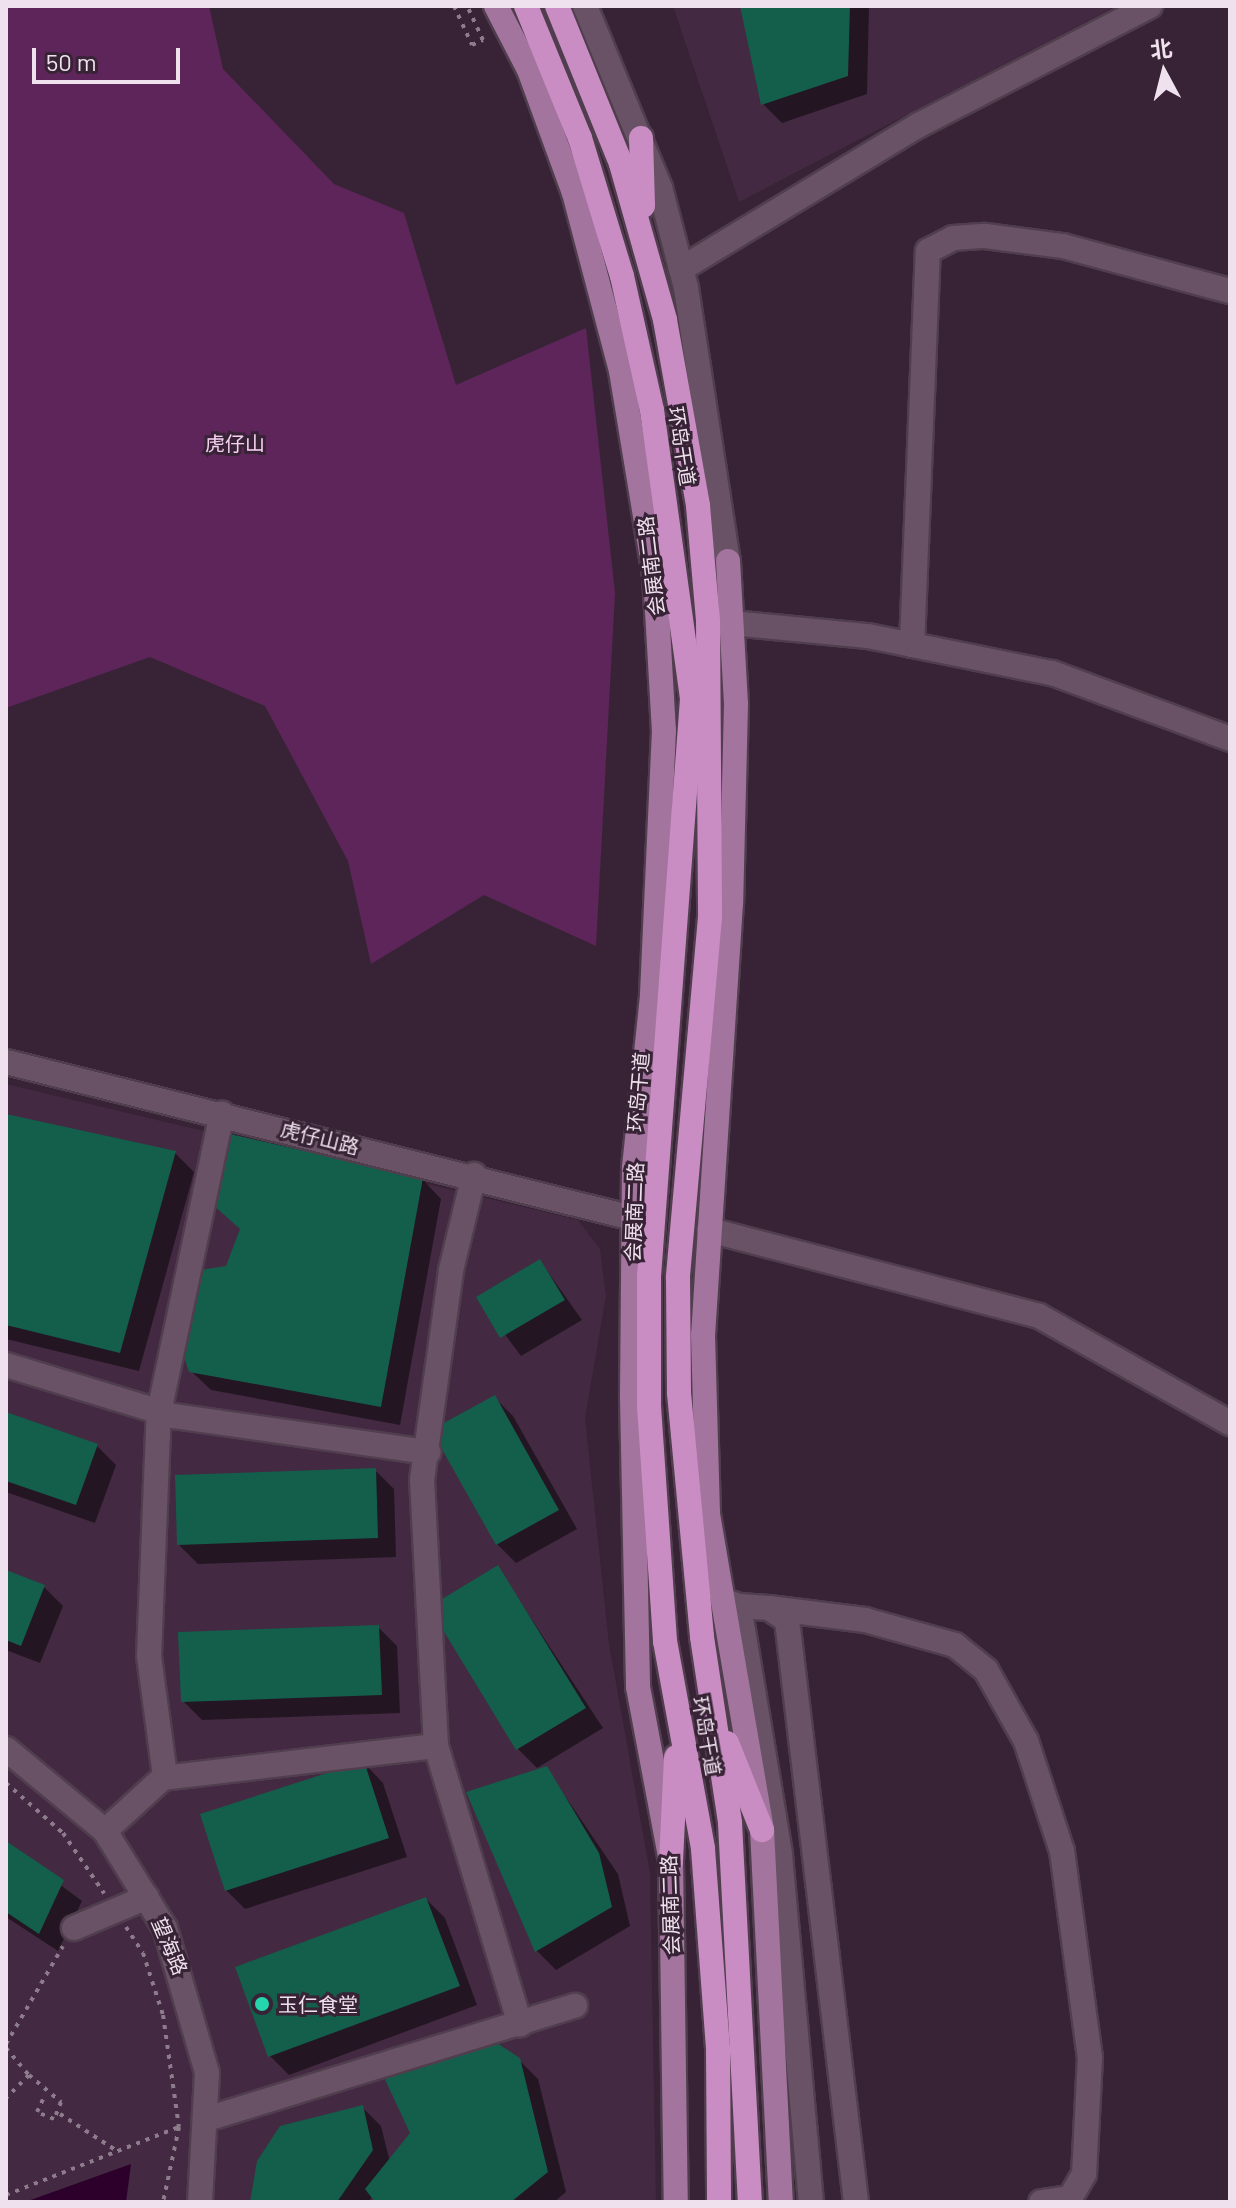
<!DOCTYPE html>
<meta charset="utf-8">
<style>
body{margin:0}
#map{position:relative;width:1236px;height:2208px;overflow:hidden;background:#372335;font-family:Barlow,"Noto Sans SC",sans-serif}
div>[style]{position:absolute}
.built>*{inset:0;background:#432941}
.green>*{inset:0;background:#5d2559}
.water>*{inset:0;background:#2d002b}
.shadow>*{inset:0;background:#0007}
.building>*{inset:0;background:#145e4c}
.path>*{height:4px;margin-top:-2px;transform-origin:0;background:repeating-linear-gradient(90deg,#8d7c8b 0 4px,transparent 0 10px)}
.roads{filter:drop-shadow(2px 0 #503e4e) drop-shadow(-2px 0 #503e4e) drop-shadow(0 2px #503e4e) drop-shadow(0 -2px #503e4e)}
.street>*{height:24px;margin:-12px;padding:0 12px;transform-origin:12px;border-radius:12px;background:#695266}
.secondary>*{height:24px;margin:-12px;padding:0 12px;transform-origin:12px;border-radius:12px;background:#695266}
.primary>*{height:24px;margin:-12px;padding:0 12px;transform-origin:12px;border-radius:12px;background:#a3759e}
.highway>*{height:24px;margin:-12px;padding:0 12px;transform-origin:12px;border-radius:12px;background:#c98dc3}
.dots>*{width:22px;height:22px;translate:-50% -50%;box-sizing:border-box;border:4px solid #372335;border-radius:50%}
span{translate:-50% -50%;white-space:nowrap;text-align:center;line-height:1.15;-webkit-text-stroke:6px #372335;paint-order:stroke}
.park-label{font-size:20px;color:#f7cff2}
.street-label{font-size:20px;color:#efe1ed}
.poi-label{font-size:20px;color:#efe1ed}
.left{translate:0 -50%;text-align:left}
.frame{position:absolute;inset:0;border:8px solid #efe1ed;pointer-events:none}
.north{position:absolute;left:1124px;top:32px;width:80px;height:80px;-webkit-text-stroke:6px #372335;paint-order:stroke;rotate:353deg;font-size:22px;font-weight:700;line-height:32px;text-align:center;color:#efe1ed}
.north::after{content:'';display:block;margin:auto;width:28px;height:36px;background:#efe1ed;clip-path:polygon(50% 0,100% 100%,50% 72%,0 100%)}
.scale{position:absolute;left:32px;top:48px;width:148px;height:36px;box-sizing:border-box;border:4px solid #efe1ed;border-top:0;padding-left:10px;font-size:24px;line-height:28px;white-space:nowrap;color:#efe1ed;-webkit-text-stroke:6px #372335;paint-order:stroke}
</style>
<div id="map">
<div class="built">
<i style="clip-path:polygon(673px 6px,1116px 6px,739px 202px)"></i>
<i style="clip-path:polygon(6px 1084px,578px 1220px,600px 1249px,606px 1296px,585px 1418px,609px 1644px,650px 1873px,656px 2202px,6px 2202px)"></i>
</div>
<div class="green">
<i style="clip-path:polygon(6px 6px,209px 6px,223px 69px,334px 184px,404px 213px,456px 385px,586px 328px,615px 593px,596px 946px,484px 895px,371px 964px,348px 861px,265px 706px,150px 657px,6px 708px)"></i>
</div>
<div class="water">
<i style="clip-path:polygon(131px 2164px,126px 2202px,25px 2202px)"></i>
</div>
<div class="shadow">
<i style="clip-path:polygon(742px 6px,869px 6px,867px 94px,782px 123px,763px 104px)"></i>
<i style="clip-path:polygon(6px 1116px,175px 1153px,194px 1172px,139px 1371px,6px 1339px)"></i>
<i style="clip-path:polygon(422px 1179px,441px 1199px,400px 1425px,211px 1390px,191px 1371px,242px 1230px,213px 1203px)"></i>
<i style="clip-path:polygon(540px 1261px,582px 1320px,521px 1356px,478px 1298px)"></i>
<i style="clip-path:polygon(494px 1397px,513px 1416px,577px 1529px,516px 1563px,497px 1544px)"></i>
<i style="clip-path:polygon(6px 1414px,97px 1446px,116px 1465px,95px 1523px,6px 1492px)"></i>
<i style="clip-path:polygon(375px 1470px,394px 1489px,396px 1557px,198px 1564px,179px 1545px)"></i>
<i style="clip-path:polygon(498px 1568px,603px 1728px,537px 1768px,518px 1749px)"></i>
<i style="clip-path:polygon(6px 1572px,44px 1587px,63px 1606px,40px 1663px,6px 1650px)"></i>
<i style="clip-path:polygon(378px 1627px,397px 1646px,400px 1713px,202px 1720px,183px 1701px)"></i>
<i style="clip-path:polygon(364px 1763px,383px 1783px,407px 1857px,245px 1909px,226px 1890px)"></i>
<i style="clip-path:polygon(546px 1768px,618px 1874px,630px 1926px,556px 1970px,537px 1951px)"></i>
<i style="clip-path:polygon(6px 1844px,82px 1901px,58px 1951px,6px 1917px)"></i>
<i style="clip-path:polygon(426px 1899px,445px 1918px,477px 2005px,289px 2075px,270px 2056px)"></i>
<i style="clip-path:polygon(518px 2059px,538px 2079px,566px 2192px,554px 2202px,377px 2202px,373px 2196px,368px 2202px,252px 2202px,362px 2107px,381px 2126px,390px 2162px)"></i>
</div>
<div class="building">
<i style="clip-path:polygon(740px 6px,850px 6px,848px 76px,761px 105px)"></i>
<i style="clip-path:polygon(6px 1114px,176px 1151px,120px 1353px,6px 1325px)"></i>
<i style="clip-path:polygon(225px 1133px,423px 1178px,381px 1407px,189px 1372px,178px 1339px,193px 1271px,226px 1266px,240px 1229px,211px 1203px)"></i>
<i style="clip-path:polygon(540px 1259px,565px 1300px,500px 1338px,476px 1297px)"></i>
<i style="clip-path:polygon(495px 1395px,559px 1510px,496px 1545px,431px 1430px)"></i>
<i style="clip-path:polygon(6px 1412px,98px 1444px,76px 1505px,6px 1481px)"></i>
<i style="clip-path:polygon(376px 1468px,378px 1538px,177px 1545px,175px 1475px)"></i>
<i style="clip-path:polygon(498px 1565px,586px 1708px,516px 1750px,429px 1607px)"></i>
<i style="clip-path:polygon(6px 1570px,45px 1585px,21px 1646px,6px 1640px)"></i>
<i style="clip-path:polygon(379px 1625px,382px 1695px,181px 1702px,178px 1632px)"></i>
<i style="clip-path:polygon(364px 1761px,389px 1838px,225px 1891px,200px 1814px)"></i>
<i style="clip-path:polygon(547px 1766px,599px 1853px,612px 1907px,535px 1952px,466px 1792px)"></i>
<i style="clip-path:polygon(6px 1841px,64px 1880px,39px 1934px,6px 1912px)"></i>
<i style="clip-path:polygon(426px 1897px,460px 1986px,268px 2057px,235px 1967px)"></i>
<i style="clip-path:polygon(492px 2040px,520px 2058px,548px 2172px,511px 2202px,375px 2202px,365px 2189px,410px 2133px,382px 2073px)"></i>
<i style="clip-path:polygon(363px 2105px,373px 2150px,337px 2202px,250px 2202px,257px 2161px,280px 2126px)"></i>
</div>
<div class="path">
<i style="left:454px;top:6px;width:43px;rotate:65.2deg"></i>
<i style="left:472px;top:45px;width:12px;rotate:-24deg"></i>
<i style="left:483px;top:40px;width:38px;rotate:-115deg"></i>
<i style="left:6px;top:1783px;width:76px;rotate:41.3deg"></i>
<i style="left:63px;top:1833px;width:73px;rotate:55.7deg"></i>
<i style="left:126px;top:1927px;width:31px;rotate:57deg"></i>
<i style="left:143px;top:1953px;width:65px;rotate:72.1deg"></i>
<i style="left:163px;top:2015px;width:113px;rotate:81.9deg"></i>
<i style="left:6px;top:2044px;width:113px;rotate:-59.8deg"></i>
<i style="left:6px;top:2048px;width:35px;rotate:50deg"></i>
<i style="left:29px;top:2075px;width:33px;rotate:135deg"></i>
<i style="left:29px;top:2075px;width:42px;rotate:40.2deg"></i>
<i style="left:61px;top:2102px;width:18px;rotate:112deg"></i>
<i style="left:54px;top:2119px;width:18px;rotate:-158deg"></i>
<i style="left:37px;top:2112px;width:19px;rotate:-65deg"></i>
<i style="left:60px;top:2114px;width:68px;rotate:33deg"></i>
<i style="left:6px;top:2195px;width:186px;rotate:-21.5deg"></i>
<i style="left:179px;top:2127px;width:77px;rotate:102deg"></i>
</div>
<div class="roads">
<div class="street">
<i style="left:681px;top:269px;width:278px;rotate:-31.2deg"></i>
<i style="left:919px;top:125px;width:260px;rotate:-27.3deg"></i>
<i style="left:711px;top:621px;width:158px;rotate:5.5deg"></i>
<i style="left:868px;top:636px;width:188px;rotate:11.4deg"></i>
<i style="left:1052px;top:673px;width:190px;rotate:20.3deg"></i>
<i style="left:912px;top:645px;width:394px;rotate:-87.7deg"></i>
<i style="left:928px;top:251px;width:28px;rotate:-27deg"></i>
<i style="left:953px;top:238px;width:32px;rotate:-4deg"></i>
<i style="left:985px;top:236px;width:79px;rotate:7.3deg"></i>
<i style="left:1063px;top:246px;width:173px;rotate:15.1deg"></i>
<i style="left:6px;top:1062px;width:645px;rotate:13.99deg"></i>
<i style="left:709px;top:1230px;width:341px;rotate:14.6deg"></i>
<i style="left:1039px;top:1316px;width:219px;rotate:29.3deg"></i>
<i style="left:6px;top:1365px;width:176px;rotate:16.9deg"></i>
<i style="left:174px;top:1416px;width:257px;rotate:8.1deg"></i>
<i style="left:725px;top:1601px;width:15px;rotate:20deg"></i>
<i style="left:739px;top:1606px;width:252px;rotate:80.6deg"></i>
<i style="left:780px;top:1855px;width:348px;rotate:84.9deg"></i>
<i style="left:739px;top:1606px;width:30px;rotate:4deg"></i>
<i style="left:769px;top:1608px;width:22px;rotate:34deg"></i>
<i style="left:787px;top:1620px;width:586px;rotate:83.24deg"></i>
<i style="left:769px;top:1608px;width:97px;rotate:7.1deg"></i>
<i style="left:865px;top:1620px;width:93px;rotate:15.5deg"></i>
<i style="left:955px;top:1645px;width:40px;rotate:39deg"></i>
<i style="left:986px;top:1670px;width:81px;rotate:60.6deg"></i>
<i style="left:1026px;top:1741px;width:116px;rotate:71.9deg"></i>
<i style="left:1062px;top:1851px;width:208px;rotate:82.3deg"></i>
<i style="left:1090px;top:2057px;width:117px;rotate:92.9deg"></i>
<i style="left:1084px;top:2174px;width:28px;rotate:120deg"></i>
<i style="left:1070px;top:2198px;width:29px;rotate:172deg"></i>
<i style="left:436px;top:1746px;width:266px;rotate:-93deg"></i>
<i style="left:422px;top:1480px;width:212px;rotate:-82.1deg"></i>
<i style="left:451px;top:1270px;width:98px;rotate:-76.4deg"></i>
<i style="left:6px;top:1749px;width:129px;rotate:39.6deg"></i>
<i style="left:105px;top:1831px;width:114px;rotate:58.3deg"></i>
<i style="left:165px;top:1928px;width:151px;rotate:73.8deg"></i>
<i style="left:207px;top:2073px;width:129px;rotate:93.1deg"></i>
<i style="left:163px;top:1778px;width:275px;rotate:-6.7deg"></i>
<i style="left:436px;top:1746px;width:291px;rotate:73.2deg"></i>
<i style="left:105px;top:1831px;width:81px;rotate:-42.5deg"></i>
<i style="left:165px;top:1776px;width:121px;rotate:-97.6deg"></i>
<i style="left:149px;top:1656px;width:244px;rotate:-87.7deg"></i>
<i style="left:159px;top:1412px;width:305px;rotate:-78.1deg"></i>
<i style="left:74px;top:1928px;width:79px;rotate:-23deg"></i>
<i style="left:210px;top:2118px;width:382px;rotate:-17.1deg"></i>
</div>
<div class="secondary">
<i style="left:585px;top:6px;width:197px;rotate:67.6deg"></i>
<i style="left:660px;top:188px;width:103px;rotate:75.4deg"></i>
<i style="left:686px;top:288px;width:276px;rotate:81.3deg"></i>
</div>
<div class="primary">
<i style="left:496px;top:6px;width:72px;rotate:62.7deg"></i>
<i style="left:529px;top:70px;width:131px;rotate:69.9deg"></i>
<i style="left:574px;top:193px;width:184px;rotate:75.2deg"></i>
<i style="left:621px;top:371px;width:208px;rotate:80.6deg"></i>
<i style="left:655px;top:576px;width:154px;rotate:86.7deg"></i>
<i style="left:664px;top:730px;width:266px;rotate:92.6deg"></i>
<i style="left:652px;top:996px;width:173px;rotate:96deg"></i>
<i style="left:634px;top:1168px;width:230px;rotate:90.5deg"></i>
<i style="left:632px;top:1398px;width:289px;rotate:88.8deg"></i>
<i style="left:638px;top:1687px;width:177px;rotate:79.3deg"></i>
<i style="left:671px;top:1861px;width:341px;rotate:89.2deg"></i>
<i style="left:728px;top:561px;width:143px;rotate:86.8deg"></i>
<i style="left:736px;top:704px;width:199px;rotate:91.4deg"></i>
<i style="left:731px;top:903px;width:433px;rotate:93.7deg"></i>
<i style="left:703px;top:1335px;width:179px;rotate:88.4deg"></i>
<i style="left:708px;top:1514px;width:321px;rotate:80.3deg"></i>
<i style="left:762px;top:1830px;width:372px;rotate:87.1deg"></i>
</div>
<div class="highway">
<i style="left:526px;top:6px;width:143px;rotate:67.8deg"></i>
<i style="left:580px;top:138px;width:144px;rotate:73.1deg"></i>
<i style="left:622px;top:276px;width:137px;rotate:77.4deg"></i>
<i style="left:652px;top:410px;width:292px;rotate:82.1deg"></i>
<i style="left:692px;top:699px;width:579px;rotate:94.26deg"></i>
<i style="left:649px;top:1276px;width:130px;rotate:90deg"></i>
<i style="left:649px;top:1406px;width:236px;rotate:86.1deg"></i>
<i style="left:665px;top:1641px;width:211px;rotate:79.6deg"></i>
<i style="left:703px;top:1849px;width:202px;rotate:85.7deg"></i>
<i style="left:718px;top:2050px;width:152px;rotate:89.6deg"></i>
<i style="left:557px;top:6px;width:170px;rotate:67.9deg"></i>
<i style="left:621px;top:164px;width:162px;rotate:74.2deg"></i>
<i style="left:665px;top:320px;width:189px;rotate:79.9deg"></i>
<i style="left:698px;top:506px;width:115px;rotate:85deg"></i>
<i style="left:708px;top:621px;width:296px;rotate:89.6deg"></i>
<i style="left:710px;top:917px;width:362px;rotate:95.1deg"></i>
<i style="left:678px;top:1278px;width:115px;rotate:89.5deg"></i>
<i style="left:679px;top:1393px;width:245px;rotate:84.6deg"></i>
<i style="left:702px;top:1637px;width:188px;rotate:81.4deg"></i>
<i style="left:730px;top:1823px;width:380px;rotate:87deg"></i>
<i style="left:641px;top:138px;width:68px;rotate:88.3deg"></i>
<i style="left:727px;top:1743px;width:94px;rotate:68.1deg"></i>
<i style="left:671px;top:1861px;width:104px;rotate:-87.2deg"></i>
</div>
</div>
<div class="dots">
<i style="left:262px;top:2004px;background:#25d5ae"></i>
</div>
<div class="park-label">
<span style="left:235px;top:443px">虎仔山</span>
</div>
<div class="street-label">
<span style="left:682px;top:446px;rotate:81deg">环岛干道</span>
<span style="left:651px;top:566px;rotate:-97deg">会展南二路</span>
<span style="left:638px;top:1092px;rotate:-85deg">环岛干道</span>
<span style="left:320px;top:1138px;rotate:14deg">虎仔山路</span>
<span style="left:634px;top:1212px;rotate:-88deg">会展南二路</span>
<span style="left:707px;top:1736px;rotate:80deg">环岛干道</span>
<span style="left:670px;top:1905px;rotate:-92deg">会展南二路</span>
<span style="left:170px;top:1946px;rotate:67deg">望海路</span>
</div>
<div class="poi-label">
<span class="left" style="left:278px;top:2004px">玉仁食堂</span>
</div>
<div class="frame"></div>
<div class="north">北</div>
<div class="scale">50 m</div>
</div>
